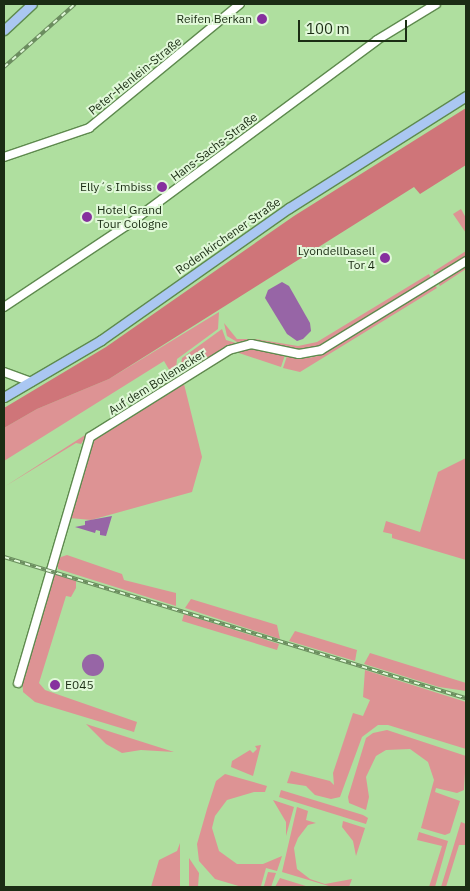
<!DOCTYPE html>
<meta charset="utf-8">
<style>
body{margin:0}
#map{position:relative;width:470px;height:891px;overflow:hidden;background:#afdf9f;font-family:"IBM Plex Sans",sans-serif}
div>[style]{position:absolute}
.green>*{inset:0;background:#dd9394}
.forest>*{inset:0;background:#cf7579}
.water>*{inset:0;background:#9765a6}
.round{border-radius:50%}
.roads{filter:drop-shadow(1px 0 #5e8a4e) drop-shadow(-1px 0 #5e8a4e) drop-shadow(0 1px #5e8a4e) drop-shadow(0 -1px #5e8a4e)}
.minor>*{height:8px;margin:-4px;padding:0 4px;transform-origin:4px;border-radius:4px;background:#fff}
.major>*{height:9px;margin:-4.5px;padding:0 4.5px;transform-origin:4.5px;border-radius:4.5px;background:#aac7f2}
.rail>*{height:4px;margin-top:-2px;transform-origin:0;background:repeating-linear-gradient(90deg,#e0f8d8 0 5.5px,#6b8d5f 0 11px);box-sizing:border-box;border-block:1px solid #6b8d5f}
.dots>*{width:14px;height:14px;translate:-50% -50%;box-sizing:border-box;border:2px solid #e0f8d8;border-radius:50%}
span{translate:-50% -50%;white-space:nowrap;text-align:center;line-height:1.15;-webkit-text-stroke:4px #e0f8d8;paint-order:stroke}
.poi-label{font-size:12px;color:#1b2d14}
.right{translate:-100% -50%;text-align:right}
.left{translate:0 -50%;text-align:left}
.street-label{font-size:12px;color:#1b2d14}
.frame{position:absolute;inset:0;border:5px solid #1b2d14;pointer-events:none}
.scale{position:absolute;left:298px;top:20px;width:109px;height:22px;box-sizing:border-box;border:2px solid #1b2d14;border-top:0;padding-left:6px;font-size:15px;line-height:18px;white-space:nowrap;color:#1b2d14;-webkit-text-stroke:4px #e0f8d8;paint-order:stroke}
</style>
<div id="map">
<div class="green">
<i style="clip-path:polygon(461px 209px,466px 218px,466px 233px,453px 214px)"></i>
<i style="clip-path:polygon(466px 251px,466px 256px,435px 276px,433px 272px)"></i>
<i style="clip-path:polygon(466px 265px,466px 269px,440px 286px,438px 283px)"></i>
<i style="clip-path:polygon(429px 274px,431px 278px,319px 346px,298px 349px,255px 340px,237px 342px,227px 336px,224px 323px,237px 339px,255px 339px,298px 346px,317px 342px)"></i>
<i style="clip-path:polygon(435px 285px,437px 288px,300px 372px,283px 368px,287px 356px,308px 358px,322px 355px)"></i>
<i style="clip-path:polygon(219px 312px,218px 329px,177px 359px,175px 380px,87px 435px,81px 444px,76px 443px,4px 487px,174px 378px,164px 361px,4px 461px,4px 428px,37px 409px,109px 379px)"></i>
<i style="clip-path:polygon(222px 329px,226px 340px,236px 343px,179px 377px,182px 358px)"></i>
<i style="clip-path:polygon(251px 349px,285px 355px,281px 367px,236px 352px,184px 384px,202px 457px,192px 492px,91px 520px,70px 518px,91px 445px,97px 437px,232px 353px)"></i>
<i style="clip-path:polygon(466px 458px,466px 560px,392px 538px,392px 534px,383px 532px,386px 521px,420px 532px,438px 472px)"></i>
<i style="clip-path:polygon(67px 555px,122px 574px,124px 580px,176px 593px,176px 606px,58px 569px,58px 558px)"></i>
<i style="clip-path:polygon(52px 573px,76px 581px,76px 588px,71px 597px,66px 596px,39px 683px,45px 690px,137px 722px,134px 732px,35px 702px,23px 692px,22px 674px)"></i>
<i style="clip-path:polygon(191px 599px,277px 625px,280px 639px,185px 608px)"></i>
<i style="clip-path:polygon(184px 614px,279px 644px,277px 650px,182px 621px)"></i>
<i style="clip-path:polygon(295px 631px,357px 650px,355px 661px,289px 641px)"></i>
<i style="clip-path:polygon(370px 653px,466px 683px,466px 691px,439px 687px,364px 664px)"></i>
<i style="clip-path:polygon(365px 670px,466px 702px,466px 749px,388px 725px,378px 725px,362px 737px,340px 797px,331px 799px,315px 795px,306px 786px,287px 783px,291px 771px,330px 781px,334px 785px,333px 773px,353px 713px,363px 716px,370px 700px,363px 697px)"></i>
<i style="clip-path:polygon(86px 724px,174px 752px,141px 750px,122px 753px,106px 744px)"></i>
<i style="clip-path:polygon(387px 730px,466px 756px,464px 790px,457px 793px,436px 788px,435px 792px,460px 801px,450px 833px,445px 835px,421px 828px,434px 780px,428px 762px,410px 749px,386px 750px,376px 756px,366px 777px,369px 797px,366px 810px,349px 803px,348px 797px,366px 738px,373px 733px)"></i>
<i style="clip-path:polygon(261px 745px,253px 776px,231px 767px,232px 761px,250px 750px,253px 753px,257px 749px,255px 746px)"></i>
<i style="clip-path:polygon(225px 774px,267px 786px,265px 792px,254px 792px,227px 800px,215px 816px,212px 828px,219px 851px,237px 864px,263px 864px,282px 856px,277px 871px,266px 868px,261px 886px,264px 886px,268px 872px,276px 873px,271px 887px,242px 887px,215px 879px,199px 861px,197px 844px,207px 809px,216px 781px)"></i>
<i style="clip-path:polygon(281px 790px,363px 815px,368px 818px,366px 824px,279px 797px)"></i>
<i style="clip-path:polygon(273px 800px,294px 807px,286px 836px,286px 822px)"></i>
<i style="clip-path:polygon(297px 807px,308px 811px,306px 820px,316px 823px,308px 825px,298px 838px,294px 848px,297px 869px,310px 879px,325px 884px,352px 879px,349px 887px,332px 887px,282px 872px)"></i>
<i style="clip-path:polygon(343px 821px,365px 828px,356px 856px,353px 841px,342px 827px)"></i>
<i style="clip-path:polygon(461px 822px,466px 824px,466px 845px,459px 845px,446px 887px,441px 887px)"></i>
<i style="clip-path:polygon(419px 832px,448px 841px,435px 887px,429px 887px,442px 846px,417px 840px)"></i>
<i style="clip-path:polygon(180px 843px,180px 887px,151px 887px,159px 860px,177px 851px)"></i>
<i style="clip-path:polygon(189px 858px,199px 873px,198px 887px,189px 887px)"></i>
<i style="clip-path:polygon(280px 878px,309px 887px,275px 887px)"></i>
</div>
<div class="forest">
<i style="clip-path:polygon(466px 108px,466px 165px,420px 194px,414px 187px,109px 379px,37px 409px,4px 428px,4px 408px,106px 347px,294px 216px)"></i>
</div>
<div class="water">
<i style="clip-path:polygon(282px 282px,289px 286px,310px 323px,311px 331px,303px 339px,297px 341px,287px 334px,265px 298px,268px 290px)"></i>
<i style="clip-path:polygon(112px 516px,106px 536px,100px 535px,100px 531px,96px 530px,95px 533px,75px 527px,85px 525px,85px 521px)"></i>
<i class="round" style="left:82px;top:654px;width:22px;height:22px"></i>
</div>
<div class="roads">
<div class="minor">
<i style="left:4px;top:157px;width:90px;rotate:-18.8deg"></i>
<i style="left:89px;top:128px;width:195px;rotate:-39.4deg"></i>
<i style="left:4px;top:307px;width:146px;rotate:-33.6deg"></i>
<i style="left:126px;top:226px;width:312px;rotate:-36.5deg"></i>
<i style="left:377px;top:40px;width:69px;rotate:-31.4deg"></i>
<i style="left:4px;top:372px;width:29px;rotate:20deg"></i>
<i style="left:18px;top:683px;width:256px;rotate:-73.7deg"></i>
<i style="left:90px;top:437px;width:164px;rotate:-32deg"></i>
<i style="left:229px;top:350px;width:23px;rotate:-15deg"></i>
<i style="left:251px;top:344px;width:49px;rotate:11.8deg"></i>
<i style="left:299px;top:354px;width:22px;rotate:-10deg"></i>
<i style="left:321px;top:350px;width:170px;rotate:-31.5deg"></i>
</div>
<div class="major">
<i style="left:4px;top:30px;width:38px;rotate:-43deg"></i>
<i style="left:4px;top:397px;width:113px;rotate:-30.4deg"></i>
<i style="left:101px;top:340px;width:230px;rotate:-35.1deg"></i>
<i style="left:289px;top:208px;width:209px;rotate:-32.3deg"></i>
</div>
</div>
<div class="rail">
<i style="left:4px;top:67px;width:95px;rotate:-41.6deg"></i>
<i style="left:4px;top:557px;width:483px;rotate:17deg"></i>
</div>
<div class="dots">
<i style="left:262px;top:19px;background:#86309e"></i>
<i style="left:162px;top:187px;background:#86309e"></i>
<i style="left:87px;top:217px;background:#86309e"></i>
<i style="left:385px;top:258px;background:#86309e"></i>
<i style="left:55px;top:685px;background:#86309e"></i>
</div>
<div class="poi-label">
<span class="right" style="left:252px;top:19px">Reifen Berkan</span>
<span class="right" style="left:152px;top:187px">Elly´s Imbiss</span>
<span class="left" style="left:97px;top:217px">Hotel Grand<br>Tour Cologne</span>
<span class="right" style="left:375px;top:258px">Lyondellbasell<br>Tor 4</span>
<span class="left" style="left:65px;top:685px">E045</span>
</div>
<div class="street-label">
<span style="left:135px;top:76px;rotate:-39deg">Peter-Henlein-Straße</span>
<span style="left:214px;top:147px;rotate:-37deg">Hans-Sachs-Straße</span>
<span style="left:228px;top:236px;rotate:-35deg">Rodenkirchener Straße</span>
<span style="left:157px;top:382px;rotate:-32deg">Auf dem Bollenacker</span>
</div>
<div class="frame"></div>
<div class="scale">100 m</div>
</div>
